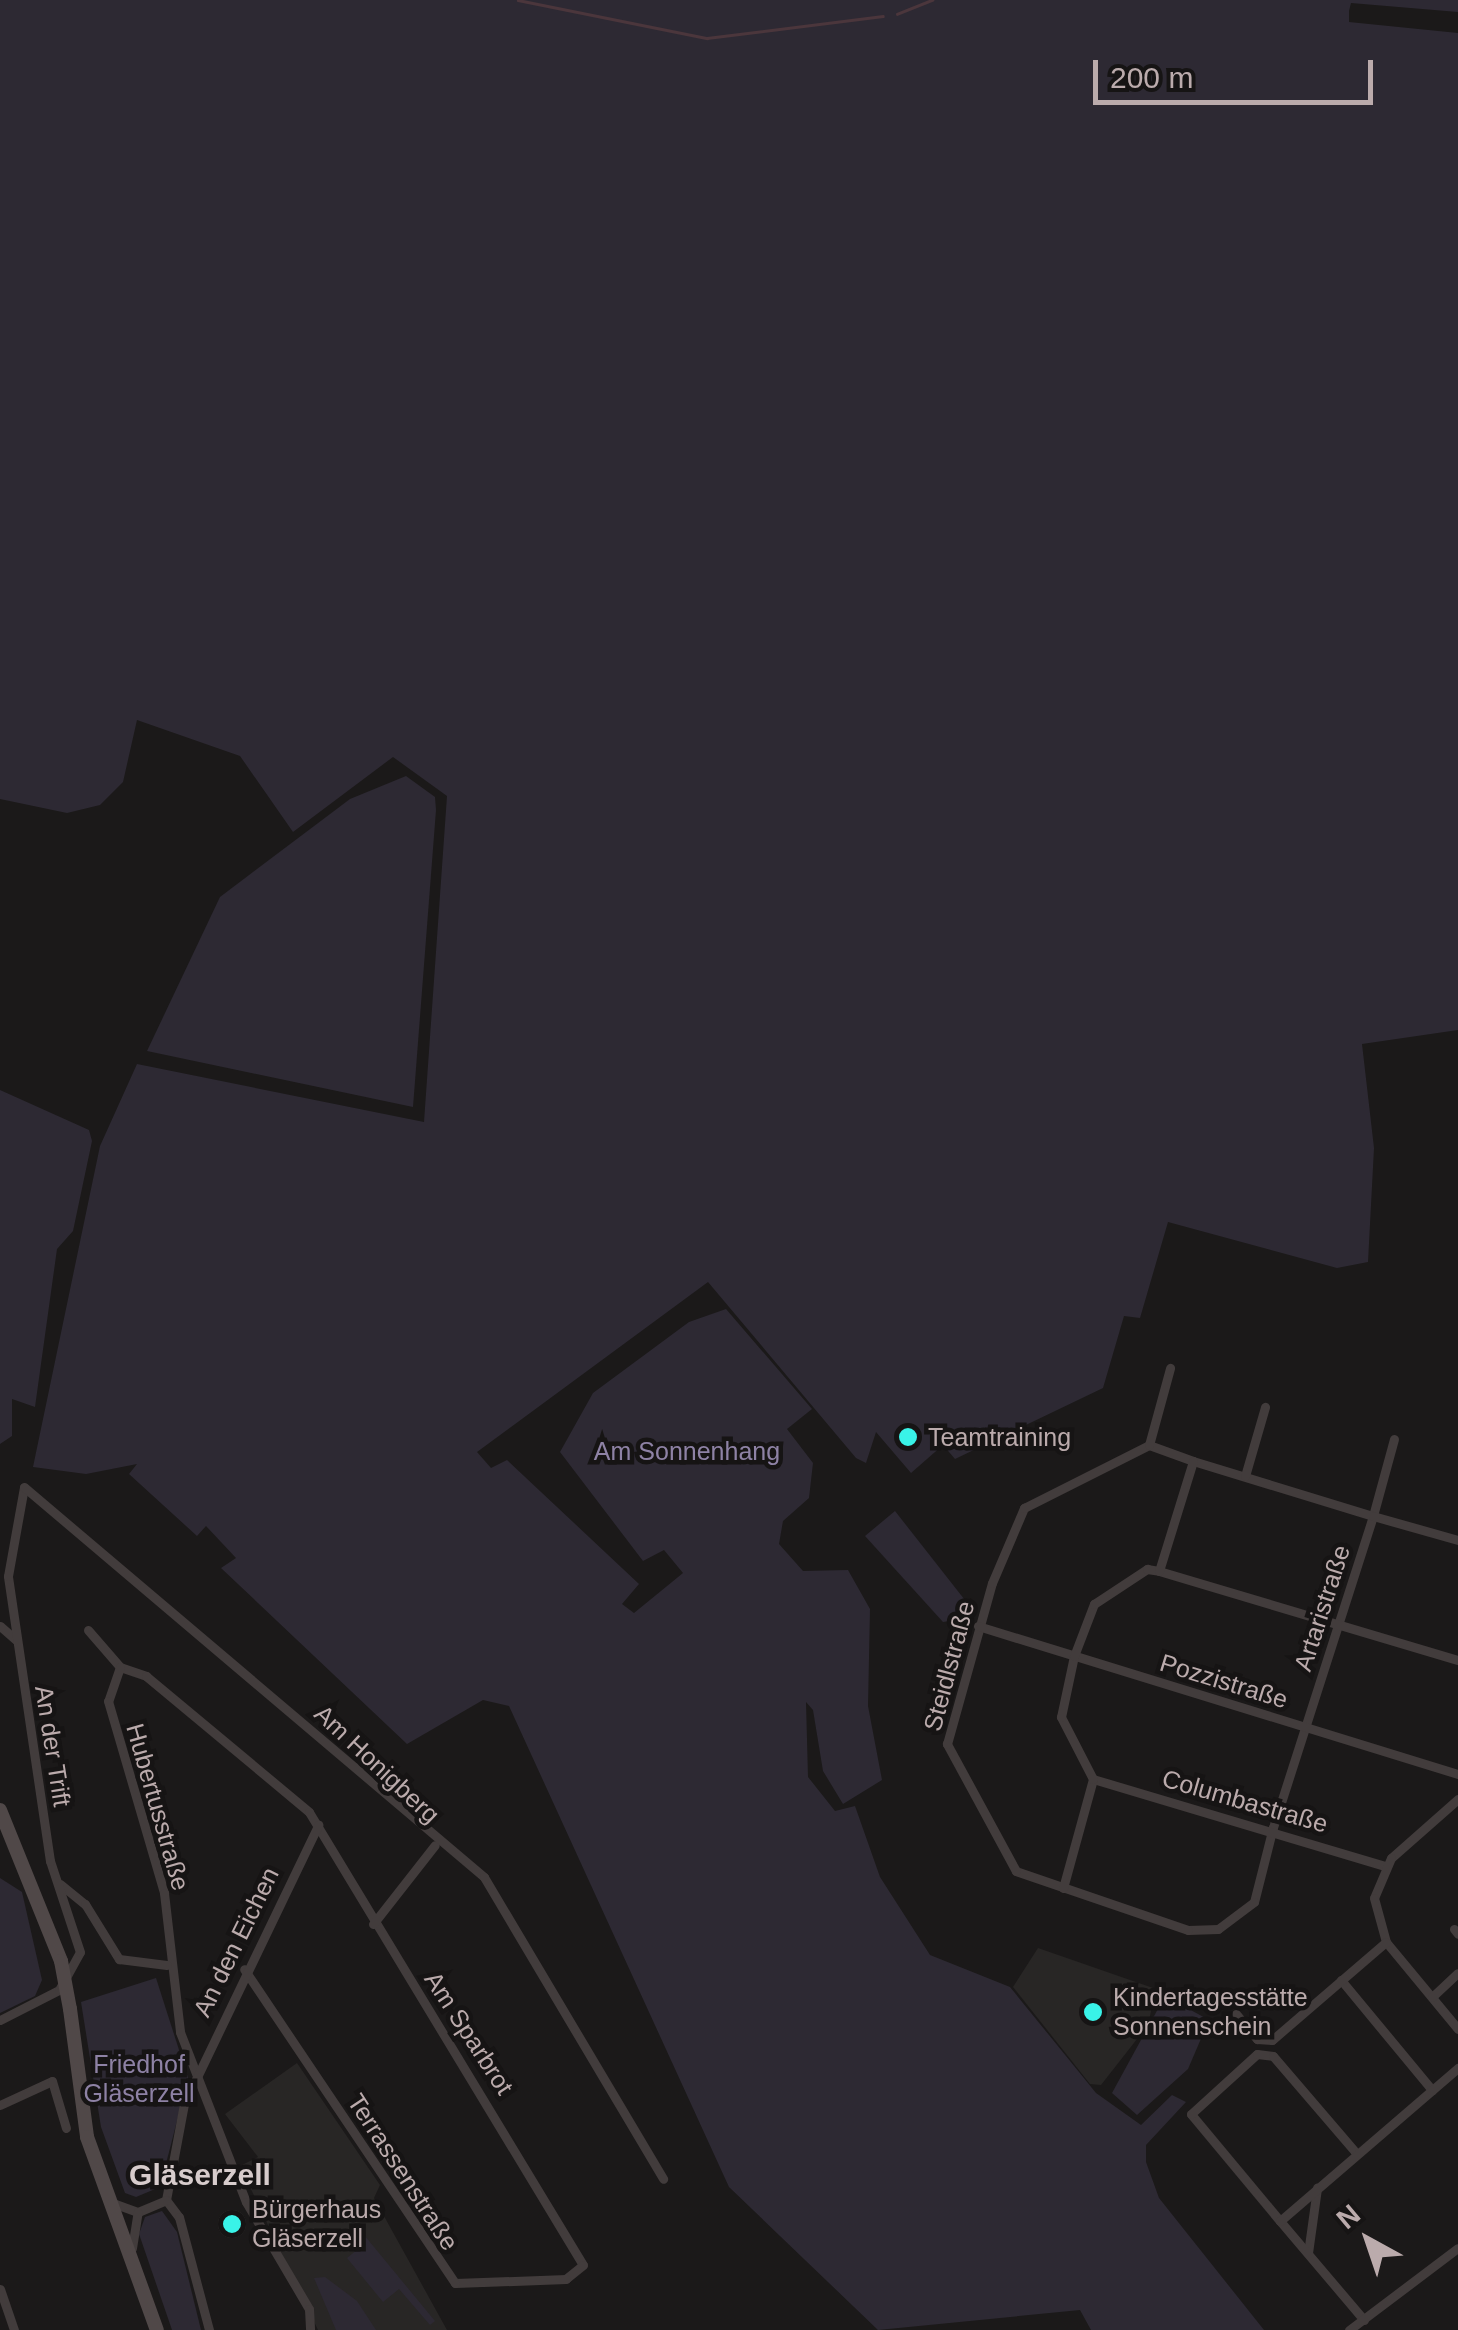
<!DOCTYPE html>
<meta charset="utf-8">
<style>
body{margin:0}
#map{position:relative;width:1458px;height:2330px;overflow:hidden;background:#1b1919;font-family:Arial,sans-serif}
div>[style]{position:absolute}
.built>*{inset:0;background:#282625}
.green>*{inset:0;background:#2d2933}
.stream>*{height:2.5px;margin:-1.25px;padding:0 1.25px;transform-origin:1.25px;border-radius:1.25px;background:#4b363c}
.building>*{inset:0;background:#3a3736}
.round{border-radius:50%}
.minor>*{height:9px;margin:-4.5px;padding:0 4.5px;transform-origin:4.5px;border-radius:4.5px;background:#423c3c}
.secondary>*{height:14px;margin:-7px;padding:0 7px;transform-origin:7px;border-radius:7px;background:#504848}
.secondary-bridge>*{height:14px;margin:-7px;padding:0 7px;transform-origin:7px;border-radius:7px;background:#504848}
.dots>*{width:28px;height:28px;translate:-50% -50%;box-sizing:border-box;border:5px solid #161414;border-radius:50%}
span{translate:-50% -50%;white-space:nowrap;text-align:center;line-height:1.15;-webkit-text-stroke:9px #161414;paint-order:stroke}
.poi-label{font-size:25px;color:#bbabac}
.left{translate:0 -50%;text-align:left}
.park-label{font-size:25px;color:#8e82a5}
.street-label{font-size:25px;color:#bbabac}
.quarter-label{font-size:30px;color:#d7cccc;font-weight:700}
.north{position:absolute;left:1318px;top:2190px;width:100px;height:100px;-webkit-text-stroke:8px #161414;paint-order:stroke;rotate:320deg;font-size:28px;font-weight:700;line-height:40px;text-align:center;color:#bbabac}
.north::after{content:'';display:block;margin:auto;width:35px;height:45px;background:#bbabac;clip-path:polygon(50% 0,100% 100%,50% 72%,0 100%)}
.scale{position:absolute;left:1093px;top:60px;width:280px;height:45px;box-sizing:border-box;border:5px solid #bbabac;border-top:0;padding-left:12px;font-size:30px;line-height:35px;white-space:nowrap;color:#bbabac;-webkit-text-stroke:8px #161414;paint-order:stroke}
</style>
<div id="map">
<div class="built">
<i style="clip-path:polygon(1038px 1948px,1156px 1989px,1148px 2025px,1101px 2085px,1090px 2084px,1013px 1987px)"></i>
<i style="clip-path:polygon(297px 2063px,380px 2185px,374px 2198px,447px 2330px,318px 2330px,240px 2166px,258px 2157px,225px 2114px)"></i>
</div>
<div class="green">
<i style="clip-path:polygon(0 0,1458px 0,1458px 12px,1351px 3px,1349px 11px,1349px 22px,1458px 33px,1458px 1030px,1362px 1044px,1374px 1148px,1368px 1262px,1337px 1268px,1168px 1222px,1140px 1318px,1124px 1316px,1103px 1388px,955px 1459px,943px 1445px,911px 1473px,876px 1432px,866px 1463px,856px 1458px,708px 1282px,477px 1452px,491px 1468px,507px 1460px,639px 1584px,622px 1604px,634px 1613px,683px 1573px,664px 1550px,643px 1561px,560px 1452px,593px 1393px,689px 1322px,726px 1309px,812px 1409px,787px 1429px,813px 1463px,809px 1498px,783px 1521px,779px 1544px,803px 1571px,848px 1570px,870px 1609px,868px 1706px,882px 1780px,843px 1804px,823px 1771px,813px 1710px,806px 1702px,808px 1777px,835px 1811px,855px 1806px,880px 1877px,930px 1955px,1010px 1987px,1096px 2093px,1141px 2125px,1172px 2095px,1186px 2102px,1146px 2145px,1146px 2162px,1159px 2198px,1264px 2330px,1091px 2330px,1080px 2310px,878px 2330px,729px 2187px,509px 1706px,483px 1700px,407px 1744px,221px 1568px,236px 1558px,206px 1526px,197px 1536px,129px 1474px,137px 1464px,86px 1474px,33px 1467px,100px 1146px,137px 1064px,424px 1122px,447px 796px,393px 757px,293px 832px,240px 756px,137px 720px,123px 782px,100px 805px,67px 813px,0 799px)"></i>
<i style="clip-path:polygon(406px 776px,435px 797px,436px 810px,413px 1107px,147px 1051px,220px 897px,350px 799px)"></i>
<i style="clip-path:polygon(0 1090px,89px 1130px,92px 1141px,73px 1231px,57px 1249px,35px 1407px,12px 1399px,12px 1436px,0 1444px)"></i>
<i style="clip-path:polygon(895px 1511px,968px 1604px,968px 1618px,943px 1622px,865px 1536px)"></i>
<i style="clip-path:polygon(0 1878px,22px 1892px,42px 1980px,35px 1996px,0 2013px)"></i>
<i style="clip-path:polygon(156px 1978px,188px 2078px,160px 2187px,136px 2197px,125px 2193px,101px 2127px,81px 2002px)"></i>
<i style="clip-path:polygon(1165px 1996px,1209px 2020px,1188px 2069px,1137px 2115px,1112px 2093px)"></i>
<i style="clip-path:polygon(162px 2211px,177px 2232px,201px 2330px,172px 2330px,139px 2234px,145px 2217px)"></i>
<i style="clip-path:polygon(360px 2230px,435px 2321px,430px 2325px,399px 2289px,383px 2302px,347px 2258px,363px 2245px)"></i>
<i style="clip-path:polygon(325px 2277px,357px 2301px,376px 2330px,336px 2330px,314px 2278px)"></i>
</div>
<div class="stream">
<i style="left:518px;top:0;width:193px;rotate:11.4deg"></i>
<i style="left:707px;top:38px;width:177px;rotate:-7.1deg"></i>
<i style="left:897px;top:14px;width:38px;rotate:-22deg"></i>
</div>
<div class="building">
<i class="round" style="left:218px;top:2210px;width:28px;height:28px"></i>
</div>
<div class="minor">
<i style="left:1394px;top:1439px;width:80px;rotate:105.3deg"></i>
<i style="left:1373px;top:1516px;width:327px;rotate:107.8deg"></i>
<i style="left:1273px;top:1827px;width:77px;rotate:104.2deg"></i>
<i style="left:1254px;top:1902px;width:45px;rotate:143.1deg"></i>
<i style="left:1218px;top:1929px;width:30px;rotate:178deg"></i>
<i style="left:1188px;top:1930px;width:182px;rotate:-161.1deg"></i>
<i style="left:1016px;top:1871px;width:145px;rotate:-118.5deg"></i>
<i style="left:947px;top:1744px;width:167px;rotate:-74.4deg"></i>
<i style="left:992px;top:1583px;width:82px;rotate:-66.9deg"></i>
<i style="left:1024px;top:1508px;width:140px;rotate:-26.7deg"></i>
<i style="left:1149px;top:1445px;width:47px;rotate:20deg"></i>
<i style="left:1193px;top:1461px;width:188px;rotate:17deg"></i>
<i style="left:1373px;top:1516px;width:88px;rotate:15.8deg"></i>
<i style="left:1149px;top:1445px;width:80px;rotate:-74.7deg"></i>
<i style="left:1245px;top:1476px;width:72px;rotate:-73.8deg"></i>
<i style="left:1159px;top:1571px;width:312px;rotate:16.6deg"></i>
<i style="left:0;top:1626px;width:21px;rotate:41deg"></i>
<i style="left:978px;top:1626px;width:502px;rotate:17.14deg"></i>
<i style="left:88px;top:1630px;width:49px;rotate:49.1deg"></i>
<i style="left:120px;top:1667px;width:28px;rotate:19deg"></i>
<i style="left:146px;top:1676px;width:212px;rotate:39.8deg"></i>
<i style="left:309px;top:1812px;width:529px;rotate:58.83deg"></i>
<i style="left:583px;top:2265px;width:22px;rotate:141deg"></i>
<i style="left:566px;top:2279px;width:111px;rotate:177.9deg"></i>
<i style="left:455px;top:2283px;width:378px;rotate:-123.9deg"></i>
<i style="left:120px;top:1667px;width:36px;rotate:109deg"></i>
<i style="left:108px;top:1701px;width:200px;rotate:73.7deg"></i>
<i style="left:164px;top:1893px;width:140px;rotate:83.4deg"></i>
<i style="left:180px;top:2032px;width:182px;rotate:68.8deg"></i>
<i style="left:246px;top:2202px;width:124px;rotate:59.5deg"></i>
<i style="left:309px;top:2309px;width:21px;rotate:87deg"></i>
<i style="left:1093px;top:1779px;width:305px;rotate:16.6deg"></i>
<i style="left:1458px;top:1799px;width:89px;rotate:138.6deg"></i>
<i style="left:1391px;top:1858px;width:43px;rotate:113deg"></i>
<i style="left:1374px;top:1898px;width:46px;rotate:74.7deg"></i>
<i style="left:1386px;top:1942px;width:113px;rotate:50.4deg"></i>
<i style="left:60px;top:1884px;width:32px;rotate:39deg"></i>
<i style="left:85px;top:1904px;width:65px;rotate:58.3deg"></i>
<i style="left:119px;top:1959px;width:48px;rotate:7.1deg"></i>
<i style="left:1063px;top:1888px;width:113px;rotate:-74.6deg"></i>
<i style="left:1093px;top:1779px;width:70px;rotate:-117.3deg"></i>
<i style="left:1061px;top:1717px;width:62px;rotate:-78deg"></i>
<i style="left:1074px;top:1656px;width:56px;rotate:-69deg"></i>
<i style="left:1094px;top:1604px;width:64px;rotate:-33.4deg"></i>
<i style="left:1147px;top:1569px;width:12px;rotate:9deg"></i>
<i style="left:1159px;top:1571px;width:115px;rotate:-72.8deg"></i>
<i style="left:373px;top:1924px;width:100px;rotate:-51.9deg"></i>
<i style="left:1454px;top:1929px;width:6px;rotate:51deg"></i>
<i style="left:1341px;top:1980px;width:143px;rotate:50.4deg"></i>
<i style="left:1432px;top:1997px;width:35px;rotate:-43deg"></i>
<i style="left:1236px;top:2014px;width:33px;rotate:50deg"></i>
<i style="left:1257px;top:2039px;width:15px;rotate:4deg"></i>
<i style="left:1272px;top:2040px;width:150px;rotate:-40.7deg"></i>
<i style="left:0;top:2020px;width:66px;rotate:-27deg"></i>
<i style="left:59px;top:1990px;width:43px;rotate:-61.1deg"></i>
<i style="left:80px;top:1952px;width:96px;rotate:-108.2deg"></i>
<i style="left:50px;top:1861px;width:288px;rotate:-98.4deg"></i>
<i style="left:8px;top:1576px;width:90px;rotate:-79.8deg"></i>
<i style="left:24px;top:1487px;width:603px;rotate:40.29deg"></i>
<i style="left:484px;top:1877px;width:351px;rotate:59.3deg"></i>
<i style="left:0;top:2105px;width:57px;rotate:-24.8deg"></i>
<i style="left:52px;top:2081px;width:49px;rotate:73.4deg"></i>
<i style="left:166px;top:2200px;width:98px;rotate:-79.4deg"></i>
<i style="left:184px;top:2104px;width:310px;rotate:-64.3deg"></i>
<i style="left:166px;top:2200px;width:21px;rotate:53deg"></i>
<i style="left:179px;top:2217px;width:117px;rotate:75.1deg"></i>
<i style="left:110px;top:2202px;width:30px;rotate:20deg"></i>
<i style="left:138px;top:2212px;width:30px;rotate:-23deg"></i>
<i style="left:1280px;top:2221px;width:139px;rotate:-129.8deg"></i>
<i style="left:1191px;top:2114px;width:89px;rotate:-42.3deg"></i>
<i style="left:1257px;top:2054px;width:16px;rotate:7deg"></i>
<i style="left:1273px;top:2056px;width:128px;rotate:49.4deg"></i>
<i style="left:132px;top:2248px;width:36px;rotate:-81deg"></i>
<i style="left:1308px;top:2253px;width:66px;rotate:-82.1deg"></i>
<i style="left:0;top:2289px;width:43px;rotate:71.1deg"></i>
<i style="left:1364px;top:2320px;width:130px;rotate:-130.3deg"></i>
<i style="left:1280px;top:2221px;width:235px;rotate:-40.7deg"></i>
<i style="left:1349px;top:2330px;width:136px;rotate:-37deg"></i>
</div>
<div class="secondary">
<i style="left:0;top:1810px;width:163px;rotate:68deg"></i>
<i style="left:70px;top:2009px;width:129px;rotate:82.4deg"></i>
<i style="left:87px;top:2137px;width:205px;rotate:70.1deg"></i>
</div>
<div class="secondary-bridge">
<i style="left:61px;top:1961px;width:49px;rotate:79.4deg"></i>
</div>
<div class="dots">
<i style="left:908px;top:1437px;background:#39f3e8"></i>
<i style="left:1093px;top:2012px;background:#39f3e8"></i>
<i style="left:232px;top:2224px;background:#39f3e8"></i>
</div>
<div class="poi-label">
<span class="left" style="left:928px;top:1437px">Teamtraining</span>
<span class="left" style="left:1113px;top:2012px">Kindertagesstätte<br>Sonnenschein</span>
<span class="left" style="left:252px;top:2224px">Bürgerhaus<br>Gläserzell</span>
</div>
<div class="park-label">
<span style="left:687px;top:1451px">Am Sonnenhang</span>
<span style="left:139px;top:2079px">Friedhof<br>Gläserzell</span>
</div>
<div class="street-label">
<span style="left:1322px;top:1608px;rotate:-72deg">Artaristraße</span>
<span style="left:949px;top:1666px;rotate:-75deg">Steidlstraße</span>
<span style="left:1224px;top:1681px;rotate:17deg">Pozzistraße</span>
<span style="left:53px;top:1746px;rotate:81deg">An der Trift</span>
<span style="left:377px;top:1764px;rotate:43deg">Am Honigberg</span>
<span style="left:1245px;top:1801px;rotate:16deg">Columbastraße</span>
<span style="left:158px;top:1807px;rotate:74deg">Hubertusstraße</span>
<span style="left:236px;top:1942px;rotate:-64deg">An den Eichen</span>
<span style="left:469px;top:2033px;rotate:57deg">Am Sparbrot</span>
<span style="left:403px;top:2172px;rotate:57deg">Terrassenstraße</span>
</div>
<div class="quarter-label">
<span style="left:200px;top:2175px">Gläserzell</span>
</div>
<div class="north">N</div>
<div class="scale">200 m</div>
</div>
